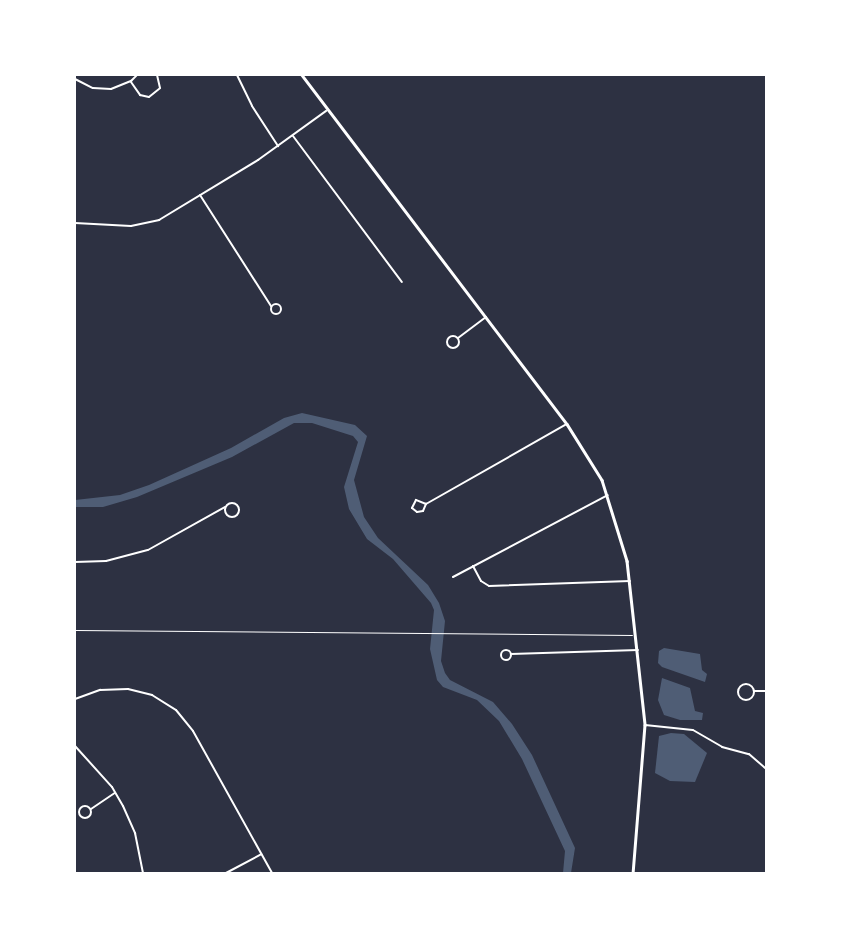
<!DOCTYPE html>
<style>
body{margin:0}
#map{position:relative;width:841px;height:948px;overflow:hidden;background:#2d3142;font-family:"Zilla Slab",serif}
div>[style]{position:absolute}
.water>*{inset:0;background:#4f5d75}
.path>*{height:1px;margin:-0.5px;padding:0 0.5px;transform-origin:0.5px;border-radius:0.5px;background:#fff}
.minor>*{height:2px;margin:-1px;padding:0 1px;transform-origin:1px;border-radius:1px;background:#fff}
.minor>.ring{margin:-1px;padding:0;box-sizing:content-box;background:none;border:2px solid #fff;border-radius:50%}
.tertiary>*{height:2.5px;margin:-1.25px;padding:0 1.25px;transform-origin:1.25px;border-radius:1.25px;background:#fff}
span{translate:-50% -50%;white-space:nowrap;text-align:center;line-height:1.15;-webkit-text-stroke:4px #fff;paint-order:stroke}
.frame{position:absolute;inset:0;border:76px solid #fff;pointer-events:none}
</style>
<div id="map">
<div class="water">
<i style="clip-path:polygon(302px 413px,355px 425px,367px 436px,354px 480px,364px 517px,378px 538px,428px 585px,439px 603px,445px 621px,441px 661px,445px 673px,450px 680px,493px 702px,512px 724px,532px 755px,575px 848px,571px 873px,563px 873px,565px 851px,522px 759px,499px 721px,477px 700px,443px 687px,437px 680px,430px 649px,434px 610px,431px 603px,393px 559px,367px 539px,349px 509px,344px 487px,358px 442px,353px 436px,312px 423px,294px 423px,232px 457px,137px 497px,103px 507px,75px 507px,75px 500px,120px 495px,149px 485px,231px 448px,284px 418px)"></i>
<i style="clip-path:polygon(664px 648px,700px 654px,702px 670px,707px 674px,705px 682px,662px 667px,658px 663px,659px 651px)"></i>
<i style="clip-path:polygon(662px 678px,690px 688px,695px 711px,703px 713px,702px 720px,680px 720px,664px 715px,658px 700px)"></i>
<i style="clip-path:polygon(671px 733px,684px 734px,707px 753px,695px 782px,670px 781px,655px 773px,659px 736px)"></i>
</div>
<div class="path">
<i style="left:75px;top:630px;width:557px;rotate:0.51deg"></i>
</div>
<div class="minor">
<i style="left:237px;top:75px;width:34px;rotate:64deg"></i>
<i style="left:252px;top:106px;width:48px;rotate:57deg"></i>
<i style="left:75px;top:79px;width:20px;rotate:27deg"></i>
<i style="left:93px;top:88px;width:18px;rotate:3deg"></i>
<i style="left:111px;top:89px;width:22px;rotate:-22deg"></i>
<i style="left:131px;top:81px;width:8px;rotate:-45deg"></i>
<i style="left:131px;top:82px;width:16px;rotate:55deg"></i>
<i style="left:140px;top:95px;width:9px;rotate:13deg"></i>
<i style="left:149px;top:97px;width:14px;rotate:-39deg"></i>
<i style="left:160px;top:88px;width:13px;rotate:-103deg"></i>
<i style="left:293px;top:136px;width:182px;rotate:53.3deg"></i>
<i style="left:200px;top:195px;width:132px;rotate:57.4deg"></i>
<i style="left:75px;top:223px;width:56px;rotate:3.1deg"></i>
<i style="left:131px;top:226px;width:29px;rotate:-12deg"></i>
<i style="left:159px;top:220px;width:116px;rotate:-31.2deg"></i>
<i style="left:258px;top:160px;width:84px;rotate:-35.8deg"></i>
<i class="ring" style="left:271px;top:304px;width:8px;height:8px"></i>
<i class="ring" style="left:447px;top:336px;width:10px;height:10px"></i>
<i style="left:458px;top:338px;width:35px;rotate:-37deg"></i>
<i class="ring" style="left:225px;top:503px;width:12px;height:12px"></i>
<i style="left:426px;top:504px;width:11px;rotate:-158deg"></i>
<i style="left:416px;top:500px;width:9px;rotate:117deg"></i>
<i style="left:412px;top:508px;width:6px;rotate:39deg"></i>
<i style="left:417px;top:512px;width:6px;rotate:-9deg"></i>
<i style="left:423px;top:511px;width:8px;rotate:-67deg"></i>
<i style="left:426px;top:504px;width:162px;rotate:-29.6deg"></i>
<i style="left:75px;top:562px;width:31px;rotate:-2deg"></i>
<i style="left:106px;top:561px;width:43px;rotate:-14.7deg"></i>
<i style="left:148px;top:550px;width:88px;rotate:-29.2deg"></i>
<i style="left:473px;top:566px;width:17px;rotate:62deg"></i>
<i style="left:481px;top:581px;width:9px;rotate:32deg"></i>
<i style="left:489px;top:586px;width:141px;rotate:-2deg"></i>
<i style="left:453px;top:577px;width:175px;rotate:-27.9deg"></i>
<i class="ring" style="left:501px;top:650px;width:8px;height:8px"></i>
<i style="left:511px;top:654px;width:127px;rotate:-1.8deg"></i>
<i class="ring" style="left:738px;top:684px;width:14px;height:14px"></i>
<i style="left:754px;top:691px;width:12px"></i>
<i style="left:75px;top:699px;width:27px;rotate:-20deg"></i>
<i style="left:100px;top:690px;width:28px;rotate:-2deg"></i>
<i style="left:128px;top:689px;width:25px;rotate:14deg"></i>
<i style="left:152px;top:695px;width:28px;rotate:32deg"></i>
<i style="left:176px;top:710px;width:27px;rotate:51deg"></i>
<i style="left:193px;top:731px;width:162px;rotate:60.9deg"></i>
<i style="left:645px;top:725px;width:48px;rotate:5.9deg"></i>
<i style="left:693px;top:730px;width:34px;rotate:30deg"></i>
<i style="left:722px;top:747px;width:28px;rotate:15deg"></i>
<i style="left:749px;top:754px;width:23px;rotate:41deg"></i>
<i style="left:75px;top:746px;width:55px;rotate:47.9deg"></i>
<i style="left:112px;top:787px;width:22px;rotate:60deg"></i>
<i style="left:123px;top:806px;width:30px;rotate:66deg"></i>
<i style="left:135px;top:833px;width:41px;rotate:78.7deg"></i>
<i class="ring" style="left:79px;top:806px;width:10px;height:10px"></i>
<i style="left:91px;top:809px;width:29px;rotate:-34deg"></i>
<i style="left:226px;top:873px;width:40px;rotate:-28deg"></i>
</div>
<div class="tertiary">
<i style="left:302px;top:75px;width:438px;rotate:52.8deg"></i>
<i style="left:567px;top:424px;width:66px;rotate:58deg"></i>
<i style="left:602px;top:480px;width:85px;rotate:72.8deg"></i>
<i style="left:627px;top:561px;width:165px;rotate:83.7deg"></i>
<i style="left:645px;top:725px;width:148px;rotate:94.6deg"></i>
</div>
<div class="frame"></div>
</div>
